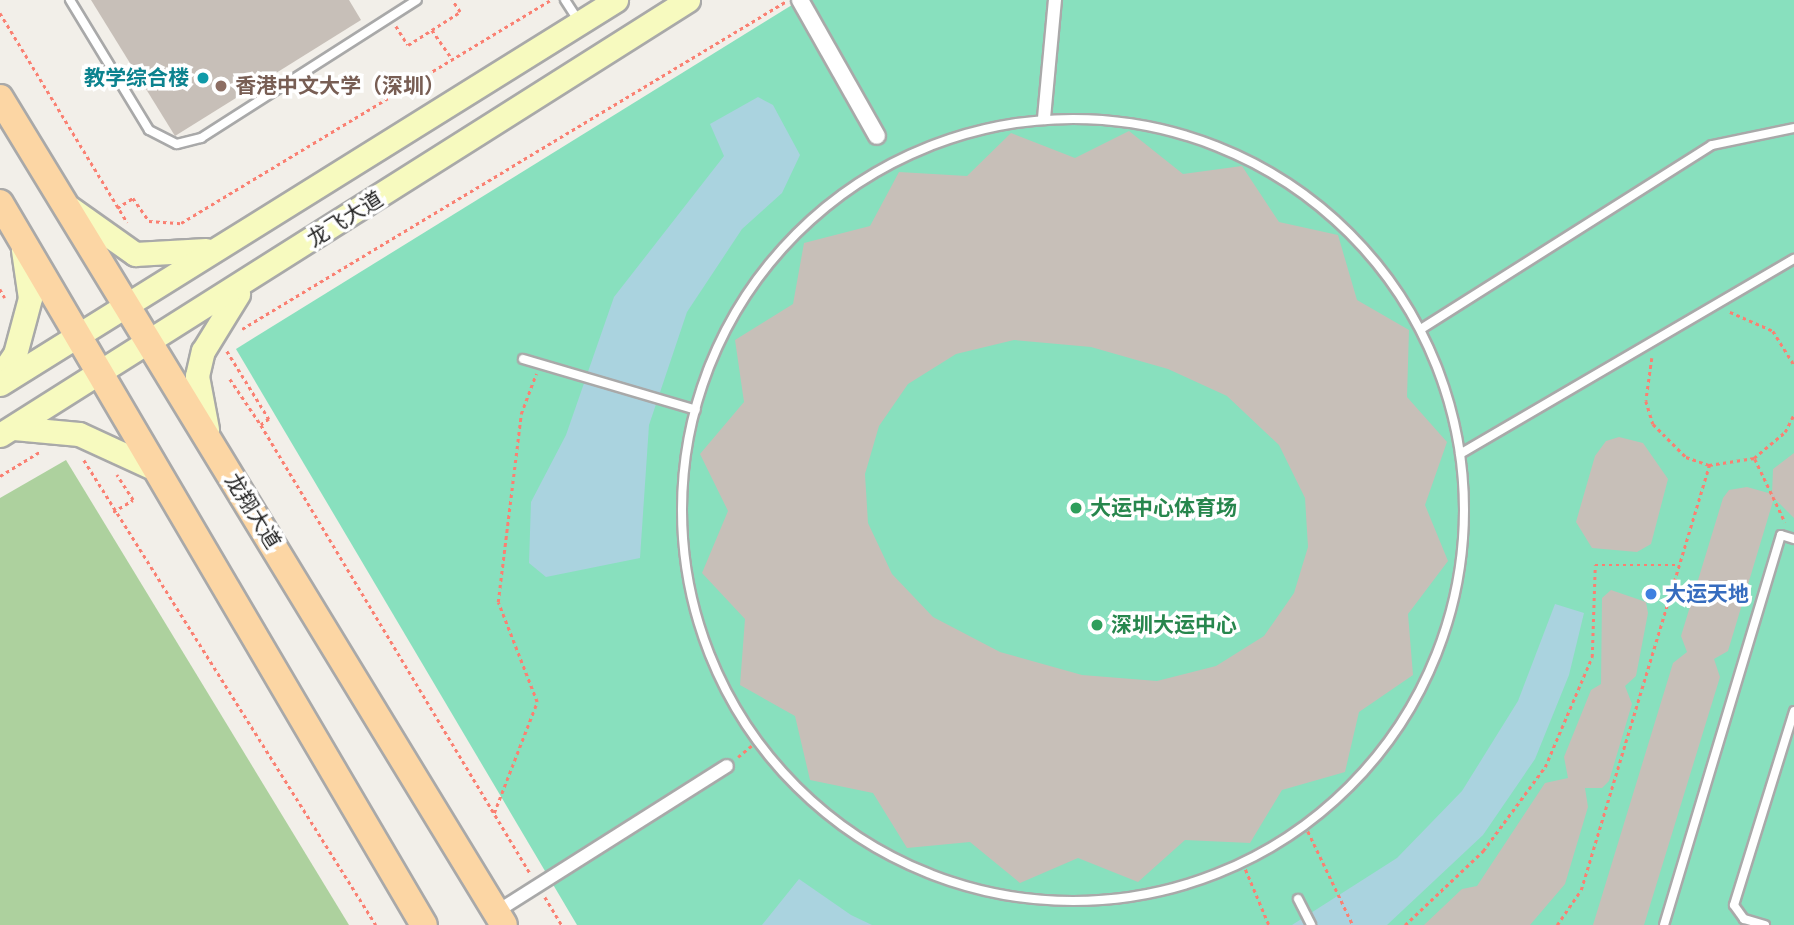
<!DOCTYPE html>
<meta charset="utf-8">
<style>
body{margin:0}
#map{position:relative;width:1794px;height:925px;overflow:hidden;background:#f2efe9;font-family:"Archivo Narrow","Noto Sans SC",sans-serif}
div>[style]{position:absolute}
.forest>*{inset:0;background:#add19e}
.pitch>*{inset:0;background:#88e0be}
.water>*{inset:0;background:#aad3df}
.building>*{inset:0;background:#c7bfb8}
.path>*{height:2.5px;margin-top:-1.25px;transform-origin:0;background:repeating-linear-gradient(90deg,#fa8072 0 3.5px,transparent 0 7px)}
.roads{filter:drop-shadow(2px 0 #a9a9a9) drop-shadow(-2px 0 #a9a9a9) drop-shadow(0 2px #a9a9a9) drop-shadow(0 -2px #a9a9a9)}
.service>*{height:8px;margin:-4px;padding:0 4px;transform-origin:4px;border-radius:4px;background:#fff}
.service>.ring{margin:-4px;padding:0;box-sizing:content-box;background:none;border:8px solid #fff;border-radius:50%}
.pedestrian>*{height:12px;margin:-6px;padding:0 6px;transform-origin:6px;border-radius:6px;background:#fff}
.minor>*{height:16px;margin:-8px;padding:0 8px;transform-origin:8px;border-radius:8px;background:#fff}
.secondary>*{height:23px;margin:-11.5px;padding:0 11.5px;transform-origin:11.5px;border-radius:11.5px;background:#f7fabf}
.primary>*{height:26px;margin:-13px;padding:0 13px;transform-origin:13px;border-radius:13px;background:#fcd6a4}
.dots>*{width:19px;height:19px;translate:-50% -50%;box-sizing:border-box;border:4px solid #fff;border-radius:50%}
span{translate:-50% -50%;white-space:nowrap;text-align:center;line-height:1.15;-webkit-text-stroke:7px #fff;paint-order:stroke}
.culture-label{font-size:21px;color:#0d838f;font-weight:700}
.right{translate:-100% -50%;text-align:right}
.education-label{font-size:21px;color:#785e54;font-weight:700}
.left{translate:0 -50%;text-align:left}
.street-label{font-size:21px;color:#222}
.leisure-label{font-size:21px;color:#27864d;font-weight:700}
.shop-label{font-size:21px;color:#366cbe;font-weight:700}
</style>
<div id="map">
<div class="forest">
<i style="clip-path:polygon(66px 460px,349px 925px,0 925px,0 498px)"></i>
</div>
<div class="pitch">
<i style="clip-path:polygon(800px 0,1794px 0,1794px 925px,577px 925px,236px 349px)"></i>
</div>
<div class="water">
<i style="clip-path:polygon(758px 97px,773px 105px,800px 155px,782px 193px,742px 229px,687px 312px,649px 425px,640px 558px,546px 577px,529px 563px,531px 502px,566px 435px,614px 297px,724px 156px,710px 124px)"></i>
<i style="clip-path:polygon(1555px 604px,1584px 613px,1569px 675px,1535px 759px,1483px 835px,1387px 925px,1292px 925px,1397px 858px,1462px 791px,1518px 701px)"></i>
<i style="clip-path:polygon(799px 879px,851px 915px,872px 925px,762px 925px)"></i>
</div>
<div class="building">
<i style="clip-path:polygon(91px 0,349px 0,361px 20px,175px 136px)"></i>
<i style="clip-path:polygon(evenodd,1129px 131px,1183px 174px,1242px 166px,1279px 222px,1338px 235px,1357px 300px,1409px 330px,1407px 397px,1447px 442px,1425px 505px,1448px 561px,1408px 614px,1413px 675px,1359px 712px,1345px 772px,1282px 790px,1250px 843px,1185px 840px,1138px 882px,1078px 858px,1020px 883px,970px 842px,907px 848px,873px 793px,810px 780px,795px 716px,740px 685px,745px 619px,702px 573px,728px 511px,700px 454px,744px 402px,735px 340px,793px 304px,804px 243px,870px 226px,899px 172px,967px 176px,1011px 133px,1075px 158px,1129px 131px,1014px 340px,1091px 347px,1168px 369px,1227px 396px,1279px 445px,1305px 498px,1308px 547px,1294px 593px,1264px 636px,1216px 666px,1157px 681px,1082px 675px,1000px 652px,933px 617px,892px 574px,868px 523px,865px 474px,879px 426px,908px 384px,956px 354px,1014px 340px)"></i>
<i style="clip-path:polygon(1619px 437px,1643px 443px,1668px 479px,1651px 544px,1637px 552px,1592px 548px,1576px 522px,1595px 456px,1606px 441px)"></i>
<i style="clip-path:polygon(1794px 453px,1794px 518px,1774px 498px,1728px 651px,1714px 659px,1720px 677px,1644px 925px,1593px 925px,1673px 663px,1687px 652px,1681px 636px,1723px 498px,1729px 490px,1747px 487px,1772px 494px,1773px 469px)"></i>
<i style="clip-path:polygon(1611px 590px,1646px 602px,1648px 613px,1636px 676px,1625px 686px,1632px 704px,1609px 781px,1602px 788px,1585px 788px,1588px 807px,1565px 884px,1530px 925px,1424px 925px,1462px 889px,1477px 886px,1545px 783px,1568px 778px,1564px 757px,1591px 690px,1601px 684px,1602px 598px)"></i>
</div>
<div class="path">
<i style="left:0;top:13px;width:245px;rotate:58.7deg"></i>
<i style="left:396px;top:26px;width:22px;rotate:58deg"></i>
<i style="left:408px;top:45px;width:62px;rotate:-32.4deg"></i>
<i style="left:460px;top:12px;width:14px;rotate:-124deg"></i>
<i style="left:432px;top:30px;width:35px;rotate:55deg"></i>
<i style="left:117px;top:208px;width:19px;rotate:-32deg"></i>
<i style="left:133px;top:198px;width:28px;rotate:55deg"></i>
<i style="left:149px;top:221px;width:32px;rotate:4deg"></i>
<i style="left:181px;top:223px;width:431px;rotate:-31.1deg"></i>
<i style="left:0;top:289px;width:10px;rotate:61deg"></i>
<i style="left:1730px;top:312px;width:47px;rotate:23.8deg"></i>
<i style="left:1773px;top:331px;width:39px;rotate:58deg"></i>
<i style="left:242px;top:329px;width:634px;rotate:-31.06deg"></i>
<i style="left:227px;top:351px;width:80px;rotate:58.3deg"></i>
<i style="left:269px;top:419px;width:10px;rotate:143deg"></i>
<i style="left:261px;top:425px;width:523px;rotate:59.02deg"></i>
<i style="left:1652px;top:358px;width:43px;rotate:97.9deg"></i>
<i style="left:1646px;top:401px;width:24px;rotate:73deg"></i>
<i style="left:1653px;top:424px;width:47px;rotate:45deg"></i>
<i style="left:1686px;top:457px;width:24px;rotate:19deg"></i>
<i style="left:1709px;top:465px;width:46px;rotate:-8.8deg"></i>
<i style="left:1754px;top:458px;width:40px;rotate:-40deg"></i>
<i style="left:1785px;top:432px;width:20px;rotate:-63deg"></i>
<i style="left:230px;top:379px;width:55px;rotate:56deg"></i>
<i style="left:1755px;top:459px;width:70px;rotate:64.5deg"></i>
<i style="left:84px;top:460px;width:549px;rotate:57.87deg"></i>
<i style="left:0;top:476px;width:48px;rotate:-31.4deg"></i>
<i style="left:113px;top:512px;width:23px;rotate:-31deg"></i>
<i style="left:133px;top:500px;width:30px;rotate:-123deg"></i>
<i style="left:738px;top:757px;width:25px;rotate:-40deg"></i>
<i style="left:494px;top:813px;width:119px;rotate:-68.8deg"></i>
<i style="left:537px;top:702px;width:107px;rotate:-111.3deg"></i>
<i style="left:498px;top:602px;width:189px;rotate:-83deg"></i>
<i style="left:521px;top:414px;width:43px;rotate:-69.4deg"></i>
<i style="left:1305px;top:825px;width:111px;rotate:64.4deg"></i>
<i style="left:1243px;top:863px;width:67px;rotate:67.2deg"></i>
<i style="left:545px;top:897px;width:33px;rotate:59deg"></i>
<i style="left:1405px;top:925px;width:108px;rotate:-43.5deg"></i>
<i style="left:1483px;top:851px;width:104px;rotate:-53.6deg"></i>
<i style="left:1545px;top:767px;width:120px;rotate:-66.9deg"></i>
<i style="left:1592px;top:657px;width:92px;rotate:-88.1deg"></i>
<i style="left:1595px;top:565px;width:84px"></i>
<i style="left:1557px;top:925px;width:42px;rotate:-55.6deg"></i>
<i style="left:1581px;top:890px;width:444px;rotate:-73.2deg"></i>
</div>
<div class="roads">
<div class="service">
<i style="left:70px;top:0;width:152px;rotate:58.7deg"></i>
<i style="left:149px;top:130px;width:31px;rotate:27deg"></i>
<i style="left:177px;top:144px;width:25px;rotate:-14deg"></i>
<i style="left:201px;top:138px;width:256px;rotate:-32.6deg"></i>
<i style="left:565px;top:0;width:24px;rotate:57deg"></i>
<i class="ring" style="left:682px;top:119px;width:774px;height:774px"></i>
<i style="left:1421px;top:329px;width:344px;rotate:-32.3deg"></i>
<i style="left:1712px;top:145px;width:84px;rotate:-11.7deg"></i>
<i style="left:523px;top:359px;width:180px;rotate:16.4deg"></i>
<i style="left:1460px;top:454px;width:387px;rotate:-30.3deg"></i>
<i style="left:1298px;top:899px;width:29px;rotate:63deg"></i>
<i style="left:1664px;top:925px;width:407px;rotate:-73.3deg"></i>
<i style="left:1781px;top:535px;width:14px;rotate:17deg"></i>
<i style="left:1765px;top:925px;width:22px;rotate:-164deg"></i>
<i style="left:1744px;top:919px;width:17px;rotate:-126deg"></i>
<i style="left:1734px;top:905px;width:203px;rotate:-72.8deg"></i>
</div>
<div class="pedestrian">
<i style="left:1044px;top:118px;width:119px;rotate:-84.7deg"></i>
<i style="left:496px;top:912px;width:273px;rotate:-32.3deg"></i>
</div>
<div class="minor">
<i style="left:800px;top:0;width:156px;rotate:60.5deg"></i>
</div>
<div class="secondary">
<i style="left:70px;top:208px;width:80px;rotate:35.3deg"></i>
<i style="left:135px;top:254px;width:71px;rotate:-3.2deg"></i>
<i style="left:0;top:376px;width:27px;rotate:-56deg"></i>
<i style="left:15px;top:354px;width:58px;rotate:-75deg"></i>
<i style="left:30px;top:298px;width:49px;rotate:-98.3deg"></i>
<i style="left:0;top:384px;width:726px;rotate:-31.94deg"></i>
<i style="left:14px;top:428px;width:65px;rotate:5.3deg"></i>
<i style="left:79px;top:434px;width:81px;rotate:24.7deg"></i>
<i style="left:207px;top:429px;width:54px;rotate:-100.7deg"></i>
<i style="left:197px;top:376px;width:26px;rotate:-77deg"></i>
<i style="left:203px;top:351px;width:67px;rotate:-58.4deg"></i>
<i style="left:0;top:435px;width:814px;rotate:-32.3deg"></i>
</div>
<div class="primary">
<i style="left:0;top:98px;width:968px;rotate:58.64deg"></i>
<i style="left:0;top:203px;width:837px;rotate:59.58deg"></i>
</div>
</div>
<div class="dots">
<i style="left:203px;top:78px;background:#0f9aa8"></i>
<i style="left:221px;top:86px;background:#8d6e63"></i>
<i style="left:1076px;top:508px;background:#2e9e5b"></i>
<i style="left:1651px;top:594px;background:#3f7fe0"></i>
<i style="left:1097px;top:625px;background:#2e9e5b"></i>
</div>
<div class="culture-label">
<span class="right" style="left:189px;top:78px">教学综合楼</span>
</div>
<div class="education-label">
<span class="left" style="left:235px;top:86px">香港中文大学（深圳）</span>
</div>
<div class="street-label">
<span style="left:345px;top:219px;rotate:-32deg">龙飞大道</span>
<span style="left:253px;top:511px;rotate:58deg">龙翔大道</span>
</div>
<div class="leisure-label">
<span class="left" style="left:1090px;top:508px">大运中心体育场</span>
<span class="left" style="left:1111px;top:625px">深圳大运中心</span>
</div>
<div class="shop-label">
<span class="left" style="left:1665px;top:594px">大运天地</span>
</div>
</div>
